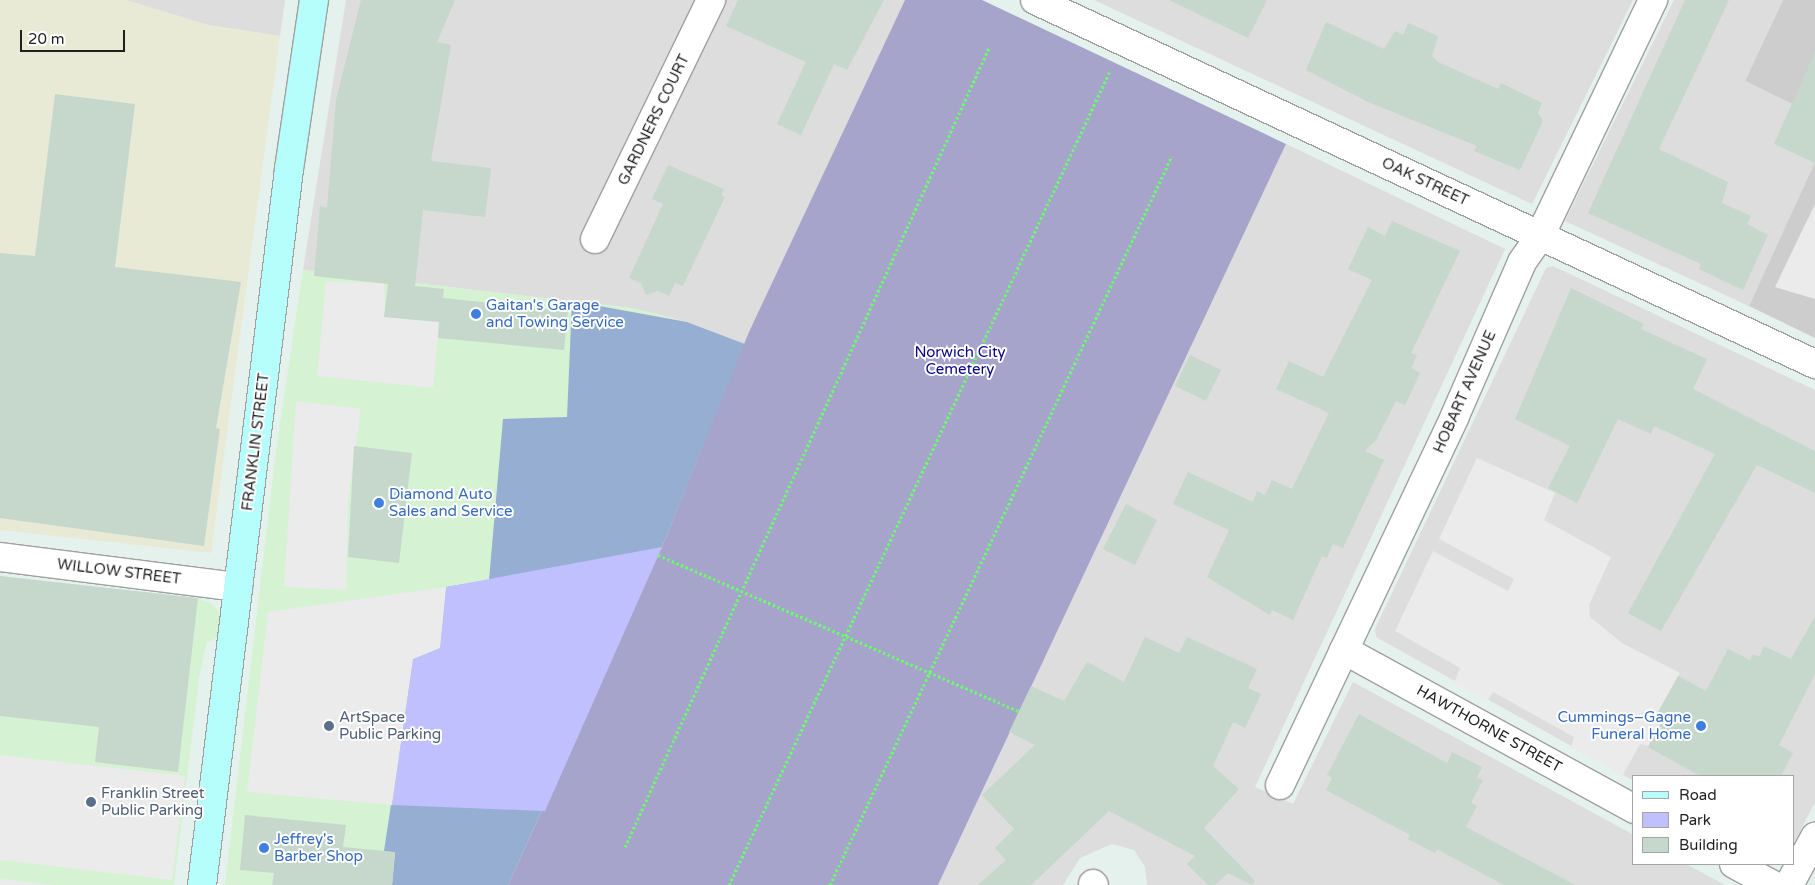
<!DOCTYPE html>
<meta charset="utf-8">
<style>
body{margin:0}
#map{position:relative;width:1815px;height:885px;overflow:hidden;background:#e5f1ec;font-family:"Varela Round",sans-serif}
div>[style]{position:absolute}
.residential>*{inset:0;background:#dcdddc}
.commercial>*{inset:0;background:#d5f2d3}
.industrial>*{inset:0;background:#e8ead6}
.religious>*{inset:0;background:#cdcdcd}
.forest>*{inset:0;background:#97aed3}
.cemetery>*{inset:0;background:#a7a4cb}
.park>*{inset:0;background:#bfc0fd}
.parking>*{inset:0;background:#ebebeb}
.building>*{inset:0;background:#c5d8cb}
.path>*{height:3px;margin-top:-1.5px;transform-origin:0;background:repeating-linear-gradient(90deg,#67ff6a 0 2.5px,transparent 0 5px)}
.roads{filter:drop-shadow(1px 0 #a0a0a0) drop-shadow(-1px 0 #a0a0a0) drop-shadow(0 1px #a0a0a0) drop-shadow(0 -1px #a0a0a0)}
.street>*{height:28px;margin:-14px;padding:0 14px;transform-origin:14px;border-radius:14px;background:#fff}
.secondary>*{height:28px;margin:-14px;padding:0 14px;transform-origin:14px;border-radius:14px;background:#b6fefb}
.dots>*{width:14px;height:14px;translate:-50% -50%;box-sizing:border-box;border:2px solid #fff;border-radius:50%}
span{translate:-50% -50%;white-space:nowrap;text-align:center;line-height:1.15;-webkit-text-stroke:4px #fff;paint-order:stroke}
.street-label{font-size:15px;color:#1f1f1f}
.shop-label{font-size:15px;color:#366cbe}
.left{translate:0 -50%;text-align:left}
.right{translate:-100% -50%;text-align:right}
.park-label{font-size:15px;color:#040587}
.service-label{font-size:15px;color:#4e5e75}
.legend{position:absolute;left:1632px;top:775px;width:162px;height:90px;box-sizing:border-box;background:#fff;border:1px solid #a5a5a5;margin:0;padding:6px 9px;list-style:none;font-size:15px;color:#1f1f1f}
.legend li{display:flex;align-items:center;gap:10px;height:25px}
.legend b{width:25px;border:1px solid #a5a5a5}
.scale{position:absolute;left:20px;top:30px;width:105px;height:22px;box-sizing:border-box;border:2px solid #1f1f1f;border-top:0;padding-left:6px;font-size:15px;line-height:18px;white-space:nowrap;color:#1f1f1f;-webkit-text-stroke:4px #fff;paint-order:stroke}
</style>
<div id="map">
<div class="residential">
<i style="clip-path:polygon(126px 0,285px 0,280px 36px,208px 25px)"></i>
<i style="clip-path:polygon(346px 0,905px 0,745px 344px,687px 322px,632px 308px,303px 270px)"></i>
<i style="clip-path:polygon(1094px 0,1633px 0,1532px 204px)"></i>
<i style="clip-path:polygon(1674px 0,1783px 0,1745px 81px,1815px 115px,1815px 162px,1749px 306px,1565px 221px)"></i>
<i style="clip-path:polygon(1286px 144px,1505px 249px,1255px 787px,1293px 804px,1353px 682px,1634px 835px,1634px 864px,1686px 864px,1725px 885px,1147px 885px,1145px 867px,1134px 850px,1112px 844px,1080px 858px,1063px 885px,938px 885px)"></i>
<i style="clip-path:polygon(1553px 266px,1815px 390px,1815px 802px,1794px 843px,1794px 776px,1634px 776px,1634px 781px,1376px 637px,1375px 629px,1546px 268px)"></i>
</div>
<div class="commercial">
<i style="clip-path:polygon(303px 270px,632px 308px,687px 322px,745px 344px,662px 547px,508px 885px,225px 885px,276px 451px)"></i>
<i style="clip-path:polygon(0 576px,198px 598px,211px 603px,220px 614px,220px 637px,207px 642px,199px 678px,174px 885px,0 885px)"></i>
</div>
<div class="industrial">
<i style="clip-path:polygon(0 0,126px 0,208px 25px,280px 36px,211px 553px,0 530px)"></i>
</div>
<div class="religious">
<i style="clip-path:polygon(1783px 0,1815px 0,1815px 115px,1745px 81px)"></i>
<i style="clip-path:polygon(1815px 162px,1815px 338px,1749px 306px)"></i>
</div>
<div class="forest">
<i style="clip-path:polygon(572px 301px,687px 322px,745px 344px,662px 547px,508px 885px,392px 885px,395px 853px,384px 851px,413px 659px,440px 648px,446px 587px,489px 580px,503px 419px,567px 417px)"></i>
</div>
<div class="cemetery">
<i style="clip-path:polygon(905px 0,982px 0,1286px 144px,938px 885px,508px 885px,662px 547px,749px 332px)"></i>
</div>
<div class="park">
<i style="clip-path:polygon(662px 547px,545px 811px,392px 805px,413px 659px,440px 648px,446px 587px)"></i>
</div>
<div class="parking">
<i style="clip-path:polygon(1815px 204px,1815px 299px,1775px 287px)"></i>
<i style="clip-path:polygon(326px 282px,384px 283px,385px 317px,439px 322px,433px 388px,317px 376px)"></i>
<i style="clip-path:polygon(296px 401px,361px 409px,348px 499px,346px 590px,284px 587px)"></i>
<i style="clip-path:polygon(1477px 458px,1555px 493px,1544px 520px,1611px 557px,1589px 605px,1590px 617px,1622px 643px,1680px 673px,1657px 714px,1664px 718px,1649px 746px,1640px 744px,1623px 775px,1571px 747px,1574px 737px,1493px 692px,1487px 701px,1454px 683px,1460px 668px,1395px 631px,1433px 551px,1508px 591px,1514px 579px,1439px 539px)"></i>
<i style="clip-path:polygon(446px 587px,440px 648px,413px 659px,392px 805px,247px 792px,268px 612px)"></i>
<i style="clip-path:polygon(0 755px,185px 776px,172px 880px,0 860px)"></i>
<i style="clip-path:polygon(0 879px,53px 885px,0 885px)"></i>
</div>
<div class="building">
<i style="clip-path:polygon(361px 0,455px 0,437px 42px,451px 45px,431px 161px,491px 168px,485px 217px,423px 210px,415px 286px,444px 289px,443px 298px,568px 311px,564px 350px,438px 338px,439px 322px,384px 317px,388px 284px,314px 276px,320px 206px,327px 208px,336px 100px)"></i>
<i style="clip-path:polygon(738px 0,884px 0,847px 70px,834px 64px,801px 135px,777px 124px,806px 62px,726px 26px)"></i>
<i style="clip-path:polygon(1169px 0,1267px 0,1248px 38px)"></i>
<i style="clip-path:polygon(1685px 0,1729px 0,1659px 149px,1728px 182px,1722px 203px,1751px 216px,1747px 224px,1768px 235px,1743px 290px,1699px 269px,1701px 264px,1588px 213px)"></i>
<i style="clip-path:polygon(1326px 22px,1384px 49px,1395px 31px,1403px 35px,1408px 23px,1438px 36px,1432px 56px,1438px 62px,1498px 89px,1501px 83px,1542px 103px,1538px 112px,1543px 121px,1520px 170px,1474px 151px,1477px 146px,1368px 102px,1306px 70px)"></i>
<i style="clip-path:polygon(1815px 52px,1815px 163px,1774px 144px)"></i>
<i style="clip-path:polygon(55px 94px,135px 104px,115px 267px,241px 282px,216px 428px,220px 429px,204px 546px,0 518px,0 253px,35px 256px)"></i>
<i style="clip-path:polygon(668px 165px,724px 189px,721px 195px,725px 197px,683px 286px,675px 283px,669px 296px,658px 291px,646px 295px,641px 283px,629px 278px,663px 204px,652px 199px)"></i>
<i style="clip-path:polygon(1392px 221px,1460px 251px,1411px 353px,1417px 355px,1411px 368px,1420px 373px,1405px 405px,1396px 401px,1376px 440px,1365px 451px,1384px 460px,1343px 548px,1333px 544px,1327px 558px,1322px 556px,1293px 620px,1272px 610px,1270px 615px,1207px 577px,1229px 530px,1173px 504px,1188px 472px,1253px 502px,1257px 491px,1265px 495px,1272px 480px,1292px 489px,1329px 413px,1276px 389px,1289px 361px,1323px 377px,1372px 280px,1348px 269px,1368px 227px,1385px 236px)"></i>
<i style="clip-path:polygon(1571px 288px,1644px 324px,1641px 329px,1707px 359px,1693px 389px,1815px 451px,1815px 493px,1757px 465px,1661px 631px,1628px 613px,1715px 454px,1654px 426px,1651px 434px,1618px 419px,1577px 503px,1548px 488px,1570px 446px,1515px 419px)"></i>
<i style="clip-path:polygon(1190px 355px,1221px 370px,1206px 401px,1175px 386px)"></i>
<i style="clip-path:polygon(354px 446px,412px 453px,399px 563px,348px 557px)"></i>
<i style="clip-path:polygon(1126px 504px,1157px 520px,1135px 565px,1103px 549px)"></i>
<i style="clip-path:polygon(0 576px,198px 598px,178px 772px,95px 762px,99px 727px,0 716px)"></i>
<i style="clip-path:polygon(1815px 616px,1815px 674px,1779px 745px,1793px 753px,1781px 776px,1700px 776px,1648px 747px,1664px 718px,1657px 714px,1678px 676px,1706px 691px,1728px 649px,1750px 660px,1753px 654px,1759px 657px,1764px 646px,1791px 659px)"></i>
<i style="clip-path:polygon(1145px 637px,1179px 653px,1187px 637px,1257px 669px,1248px 688px,1261px 694px,1245px 728px,1233px 722px,1213px 766px,1239px 789px,1204px 828px,1255px 881px,1252px 885px,1228px 873px,1215px 885px,1208px 885px,1187px 864px,1195px 856px,1109px 811px,1031px 885px,978px 885px,1006px 860px,995px 848px,1014px 829px,982px 795px,1035px 745px,1009px 732px,1031px 686px,1064px 701px,1087px 662px,1124px 682px)"></i>
<i style="clip-path:polygon(1359px 714px,1447px 763px,1452px 752px,1482px 767px,1477px 778px,1483px 780px,1471px 803px,1477px 806px,1466px 827px,1575px 885px,1504px 885px,1437px 849px,1435px 853px,1408px 839px,1410px 835px,1326px 790px,1332px 778px,1327px 775px)"></i>
<i style="clip-path:polygon(245px 815px,346px 825px,343px 847px,395px 852px,392px 885px,272px 885px,274px 873px,240px 870px)"></i>
</div>
<div class="path">
<i style="left:658px;top:555px;width:393px;rotate:23.4deg"></i>
<i style="left:625px;top:847px;width:878px;rotate:-65.51deg"></i>
<i style="left:729px;top:885px;width:899px;rotate:-64.92deg"></i>
<i style="left:830px;top:885px;width:805px;rotate:-64.87deg"></i>
</div>
<div class="roads">
<div class="street">
<i style="left:1035px;top:0;width:861px;rotate:25.02deg"></i>
<i style="left:595px;top:239px;width:266px;rotate:-64.1deg"></i>
<i style="left:0;top:557px;width:240px;rotate:7.2deg"></i>
<i style="left:1344px;top:650px;width:331px;rotate:28.7deg"></i>
<i style="left:1280px;top:785px;width:406px;rotate:-64.6deg"></i>
<i style="left:1454px;top:418px;width:170px;rotate:-66.4deg"></i>
<i style="left:1522px;top:262px;width:32px;rotate:-55deg"></i>
<i style="left:1540px;top:236px;width:262px;rotate:-64.4deg"></i>
<i style="left:1734px;top:864px;width:44px;rotate:28.3deg"></i>
<i style="left:1093px;top:884px;width:1px;rotate:45deg"></i>
<i style="left:1789px;top:885px;width:55px;rotate:-61.6deg"></i>
</div>
<div class="secondary">
<i style="left:202px;top:885px;width:721px;rotate:-83.07deg"></i>
<i style="left:289px;top:169px;width:171px;rotate:-81.6deg"></i>
</div>
</div>
<div class="dots">
<i style="left:476px;top:314px;background:#3f7fe0"></i>
<i style="left:379px;top:503px;background:#3f7fe0"></i>
<i style="left:329px;top:726px;background:#5c6f8a"></i>
<i style="left:1701px;top:726px;background:#3f7fe0"></i>
<i style="left:91px;top:802px;background:#5c6f8a"></i>
<i style="left:264px;top:848px;background:#3f7fe0"></i>
</div>
<div class="street-label">
<span style="left:654px;top:120px;rotate:-64deg">GARDNERS COURT</span>
<span style="left:1425px;top:182px;rotate:25deg">OAK STREET</span>
<span style="left:1465px;top:392px;rotate:-66deg">HOBART AVENUE</span>
<span style="left:256px;top:442px;rotate:-83deg">FRANKLIN STREET</span>
<span style="left:119px;top:572px;rotate:7deg">WILLOW STREET</span>
<span style="left:1489px;top:729px;rotate:29deg">HAWTHORNE STREET</span>
</div>
<div class="shop-label">
<span class="left" style="left:486px;top:314px">Gaitan's Garage<br>and Towing Service</span>
<span class="left" style="left:389px;top:503px">Diamond Auto<br>Sales and Service</span>
<span class="right" style="left:1691px;top:726px">Cummings–Gagne<br>Funeral Home</span>
<span class="left" style="left:274px;top:848px">Jeffrey's<br>Barber Shop</span>
</div>
<div class="park-label">
<span style="left:960px;top:361px">Norwich City<br>Cemetery</span>
</div>
<div class="service-label">
<span class="left" style="left:339px;top:726px">ArtSpace<br>Public Parking</span>
<span class="left" style="left:101px;top:802px">Franklin Street<br>Public Parking</span>
</div>
<ul class="legend">
<li><b style="height:6px;background:#b6fefb"></b>Road</li>
<li><b style="height:14px;background:#bfc0fd"></b>Park</li>
<li><b style="height:14px;background:#c5d8cb"></b>Building</li>
</ul>
<div class="scale">20 m</div>
</div>
